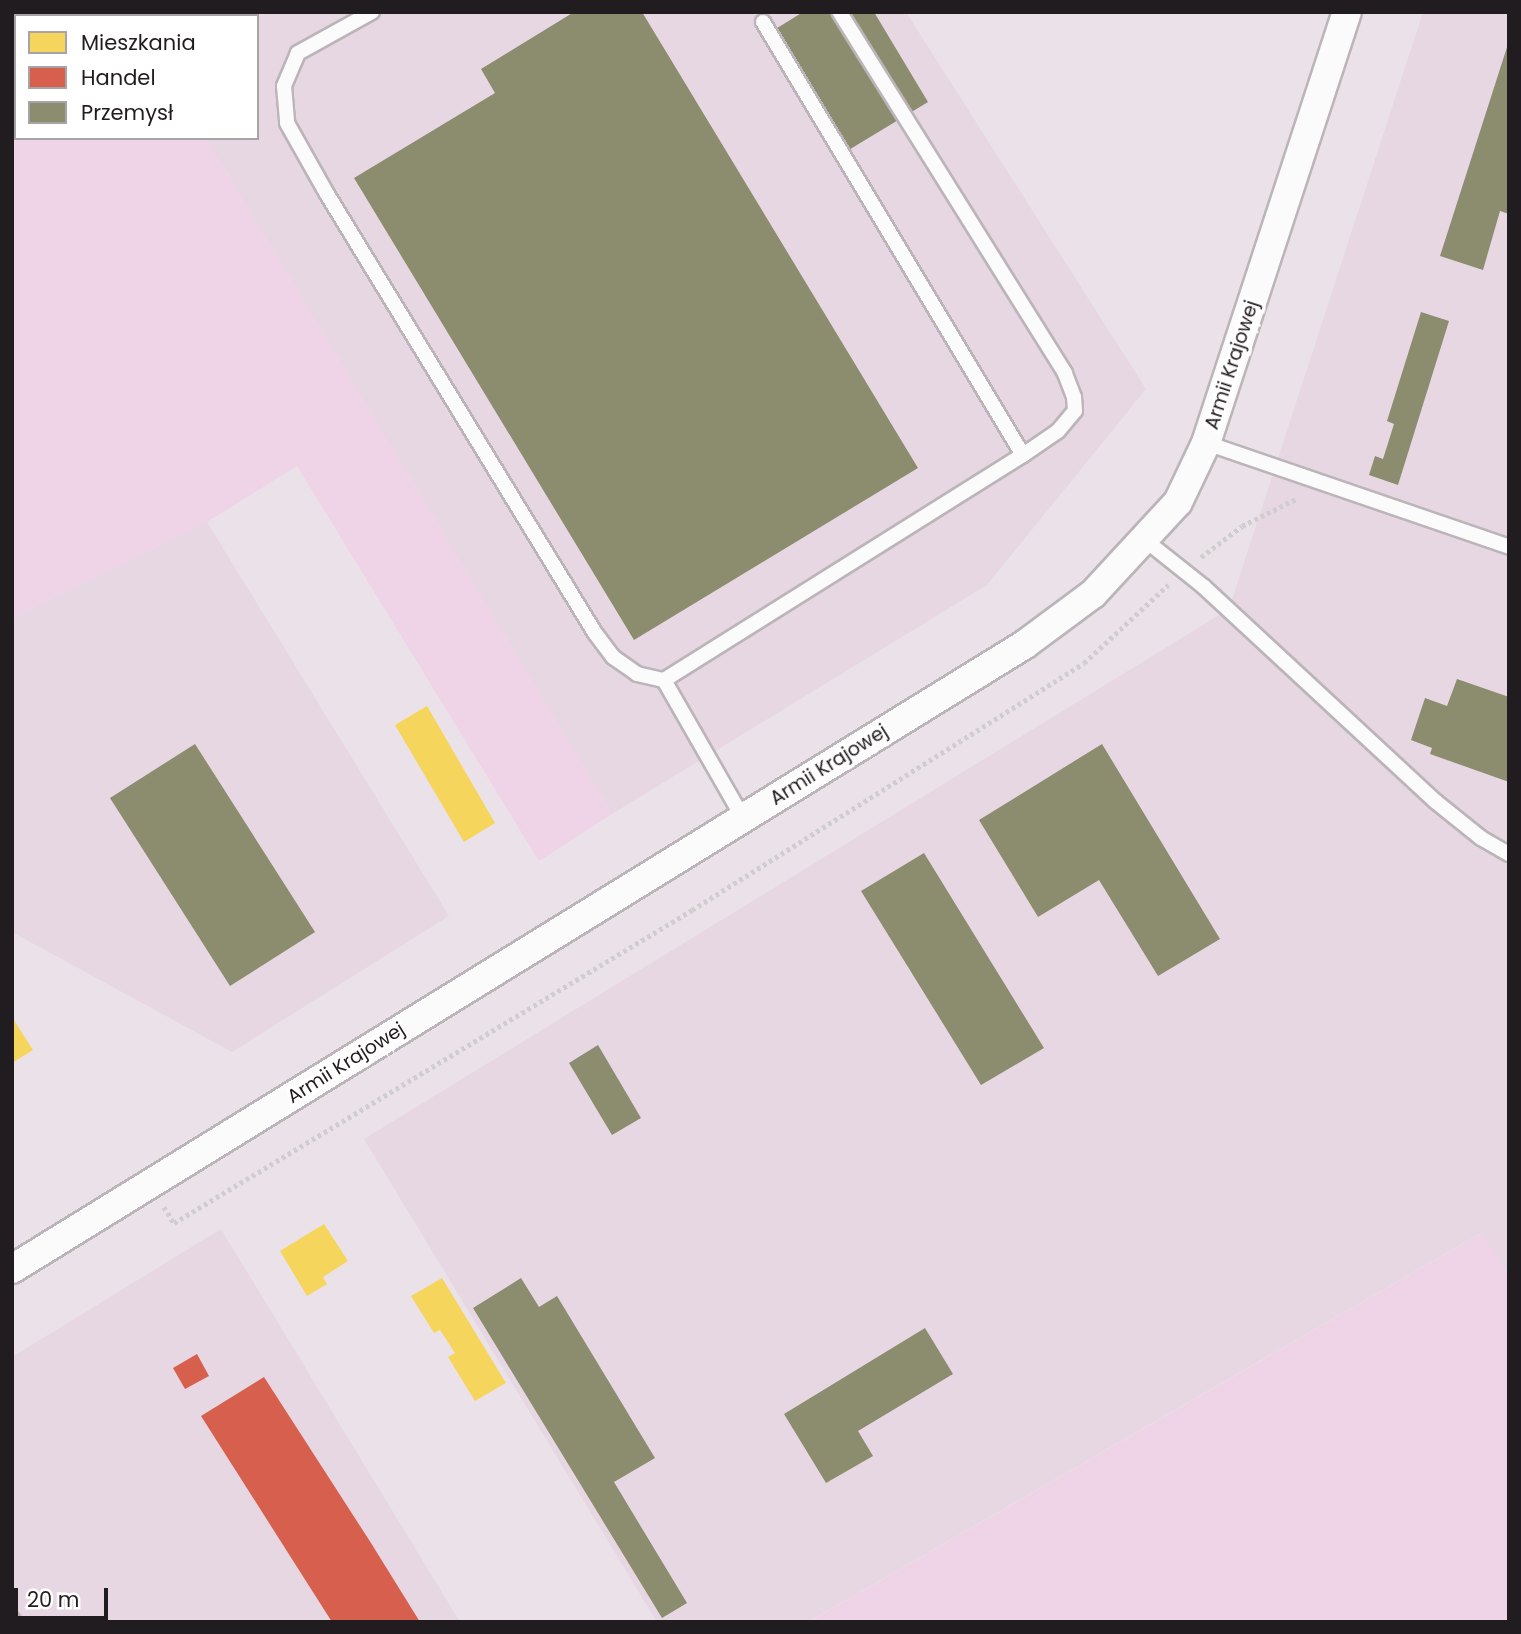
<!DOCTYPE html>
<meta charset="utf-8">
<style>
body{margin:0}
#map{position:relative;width:1521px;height:1634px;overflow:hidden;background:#eae2e8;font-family:Poppins,sans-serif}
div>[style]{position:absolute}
.built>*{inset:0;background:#e7d7e2}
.green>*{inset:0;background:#efd3e7}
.homes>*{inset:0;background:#f6d55c}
.shops>*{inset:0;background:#d6604d}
.industry>*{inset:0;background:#8c8c6e}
.path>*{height:4.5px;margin-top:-2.25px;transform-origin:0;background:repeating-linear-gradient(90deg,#d0cdce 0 3.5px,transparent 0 7px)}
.roads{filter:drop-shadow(2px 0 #bbb5b9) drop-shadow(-2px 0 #bbb5b9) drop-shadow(0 2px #bbb5b9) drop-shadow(0 -2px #bbb5b9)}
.service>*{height:14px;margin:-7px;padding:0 7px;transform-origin:7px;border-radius:7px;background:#fcfbfc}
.minor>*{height:28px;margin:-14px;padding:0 14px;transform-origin:14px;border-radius:14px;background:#fcfbfc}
span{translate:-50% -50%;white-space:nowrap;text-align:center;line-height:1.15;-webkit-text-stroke:7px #fff;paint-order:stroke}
.street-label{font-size:19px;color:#211c1f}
.frame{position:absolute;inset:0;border:14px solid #211c1f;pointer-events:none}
.legend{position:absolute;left:14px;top:14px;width:245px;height:126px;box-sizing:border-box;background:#fff;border:2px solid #a6a4a5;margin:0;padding:9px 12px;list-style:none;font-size:21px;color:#211c1f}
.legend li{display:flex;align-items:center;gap:14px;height:35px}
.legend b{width:35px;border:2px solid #a6a4a5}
.scale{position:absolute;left:14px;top:1588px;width:94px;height:32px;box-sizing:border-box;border:4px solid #211c1f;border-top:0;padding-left:9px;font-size:21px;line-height:24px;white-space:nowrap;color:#211c1f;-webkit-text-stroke:5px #fff;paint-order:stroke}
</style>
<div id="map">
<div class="built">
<i style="clip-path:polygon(130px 12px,906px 12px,1146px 389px,987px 585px,612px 814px,206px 138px,257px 138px,257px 16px,132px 16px)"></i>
<i style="clip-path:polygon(1423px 12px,1509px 12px,1509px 1275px,1481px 1233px,808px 1622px,657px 1622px,364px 1139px,1229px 609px)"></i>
<i style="clip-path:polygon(207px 522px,449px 916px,232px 1052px,12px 932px,12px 618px)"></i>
<i style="clip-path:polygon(221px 1229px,460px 1622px,12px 1622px,12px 1357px)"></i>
</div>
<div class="green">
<i style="clip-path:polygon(12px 12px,130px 12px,132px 16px,16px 16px,16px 138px,206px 138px,612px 814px,539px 861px,297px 466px,207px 522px,12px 618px)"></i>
<i style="clip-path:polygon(1482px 1233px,1509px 1275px,1509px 1622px,809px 1622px)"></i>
</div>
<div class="homes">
<i style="clip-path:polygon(427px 706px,495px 823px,464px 842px,395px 725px)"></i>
<i style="clip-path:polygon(12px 1017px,33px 1050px,12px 1063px)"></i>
<i style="clip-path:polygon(324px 1224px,348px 1261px,323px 1277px,327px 1284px,307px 1296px,280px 1251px)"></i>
<i style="clip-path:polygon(442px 1278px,506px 1383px,475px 1401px,448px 1357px,455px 1353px,440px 1330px,434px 1333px,411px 1296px)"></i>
</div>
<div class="shops">
<i style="clip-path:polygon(197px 1354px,209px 1376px,185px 1389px,173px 1368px)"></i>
<i style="clip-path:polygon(264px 1377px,371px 1543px,420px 1622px,332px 1622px,201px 1416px)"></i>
</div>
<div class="industry">
<i style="clip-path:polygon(574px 12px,642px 12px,918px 468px,634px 640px,354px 178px,495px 93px,481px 69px)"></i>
<i style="clip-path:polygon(803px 12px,874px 12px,928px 102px,847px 151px,774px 30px)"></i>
<i style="clip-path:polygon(1508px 44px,1509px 214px,1500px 211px,1483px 270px,1440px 256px)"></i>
<i style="clip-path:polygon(1421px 312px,1449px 321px,1398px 485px,1369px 475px,1375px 456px,1383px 459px,1394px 424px,1387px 421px)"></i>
<i style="clip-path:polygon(1457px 679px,1509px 697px,1509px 782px,1430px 754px,1432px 748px,1411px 740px,1425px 698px,1447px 706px)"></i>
<i style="clip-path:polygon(195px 744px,315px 932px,230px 986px,110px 798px)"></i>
<i style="clip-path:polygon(1102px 744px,1220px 939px,1158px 976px,1099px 880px,1038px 917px,979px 820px)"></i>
<i style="clip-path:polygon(924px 853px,1044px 1048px,981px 1085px,861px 891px)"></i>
<i style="clip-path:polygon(598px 1045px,641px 1118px,612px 1135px,569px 1063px)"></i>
<i style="clip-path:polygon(521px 1278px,539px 1307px,557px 1296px,655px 1458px,614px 1482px,687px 1603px,662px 1618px,473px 1308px)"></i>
<i style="clip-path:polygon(925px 1328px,953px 1374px,858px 1431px,873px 1456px,826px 1483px,784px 1414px)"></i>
</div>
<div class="path">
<i style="left:1201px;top:557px;width:51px;rotate:-37.1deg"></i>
<i style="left:1242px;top:526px;width:63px;rotate:-26.6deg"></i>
<i style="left:164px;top:1207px;width:19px;rotate:58deg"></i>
<i style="left:174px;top:1223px;width:605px;rotate:-31.14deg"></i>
<i style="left:692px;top:910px;width:463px;rotate:-32.2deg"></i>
<i style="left:1084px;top:663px;width:115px;rotate:-42.9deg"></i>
</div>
<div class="roads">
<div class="service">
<i style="left:372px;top:12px;width:85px;rotate:151deg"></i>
<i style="left:298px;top:53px;width:36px;rotate:113deg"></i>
<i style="left:284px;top:86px;width:37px;rotate:85deg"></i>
<i style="left:287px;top:123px;width:81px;rotate:60.6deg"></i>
<i style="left:327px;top:194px;width:514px;rotate:58.6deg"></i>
<i style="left:595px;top:633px;width:30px;rotate:53deg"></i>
<i style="left:613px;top:657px;width:29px;rotate:35deg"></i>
<i style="left:637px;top:674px;width:28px;rotate:13deg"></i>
<i style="left:763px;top:22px;width:505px;rotate:59.02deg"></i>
<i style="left:1206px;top:443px;width:320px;rotate:18.9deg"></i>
<i style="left:1145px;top:540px;width:75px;rotate:38.5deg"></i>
<i style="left:1204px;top:587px;width:315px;rotate:42.8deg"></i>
<i style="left:1435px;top:801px;width:59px;rotate:38.8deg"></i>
<i style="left:1481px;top:838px;width:32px;rotate:30deg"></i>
<i style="left:743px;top:818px;width:159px;rotate:-119.8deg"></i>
<i style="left:664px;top:680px;width:424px;rotate:-32.1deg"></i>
<i style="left:1023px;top:455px;width:42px;rotate:-34.4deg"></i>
<i style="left:1058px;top:431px;width:26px;rotate:-50deg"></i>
<i style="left:1075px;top:411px;width:14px;rotate:-94deg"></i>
<i style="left:1074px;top:397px;width:26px;rotate:-111deg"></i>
<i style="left:1065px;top:373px;width:426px;rotate:-122deg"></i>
<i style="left:12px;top:1619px;width:4px;rotate:56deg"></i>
</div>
<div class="minor">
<i style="left:12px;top:1269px;width:1189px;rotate:-31.66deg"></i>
<i style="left:1024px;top:645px;width:86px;rotate:-36.5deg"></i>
<i style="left:1093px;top:594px;width:125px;rotate:-47.3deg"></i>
<i style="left:1178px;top:502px;width:65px;rotate:-64.6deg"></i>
<i style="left:1206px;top:443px;width:453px;rotate:-71.9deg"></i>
</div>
</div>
<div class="street-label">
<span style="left:1232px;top:365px;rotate:-72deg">Armii Krajowej</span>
<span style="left:829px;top:765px;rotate:-32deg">Armii Krajowej</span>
<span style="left:346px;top:1063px;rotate:-32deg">Armii Krajowej</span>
</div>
<div class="frame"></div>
<ul class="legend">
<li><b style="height:19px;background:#f6d55c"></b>Mieszkania</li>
<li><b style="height:19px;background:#d6604d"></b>Handel</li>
<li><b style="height:19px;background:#8c8c6e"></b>Przemysł</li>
</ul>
<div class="scale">20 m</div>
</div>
